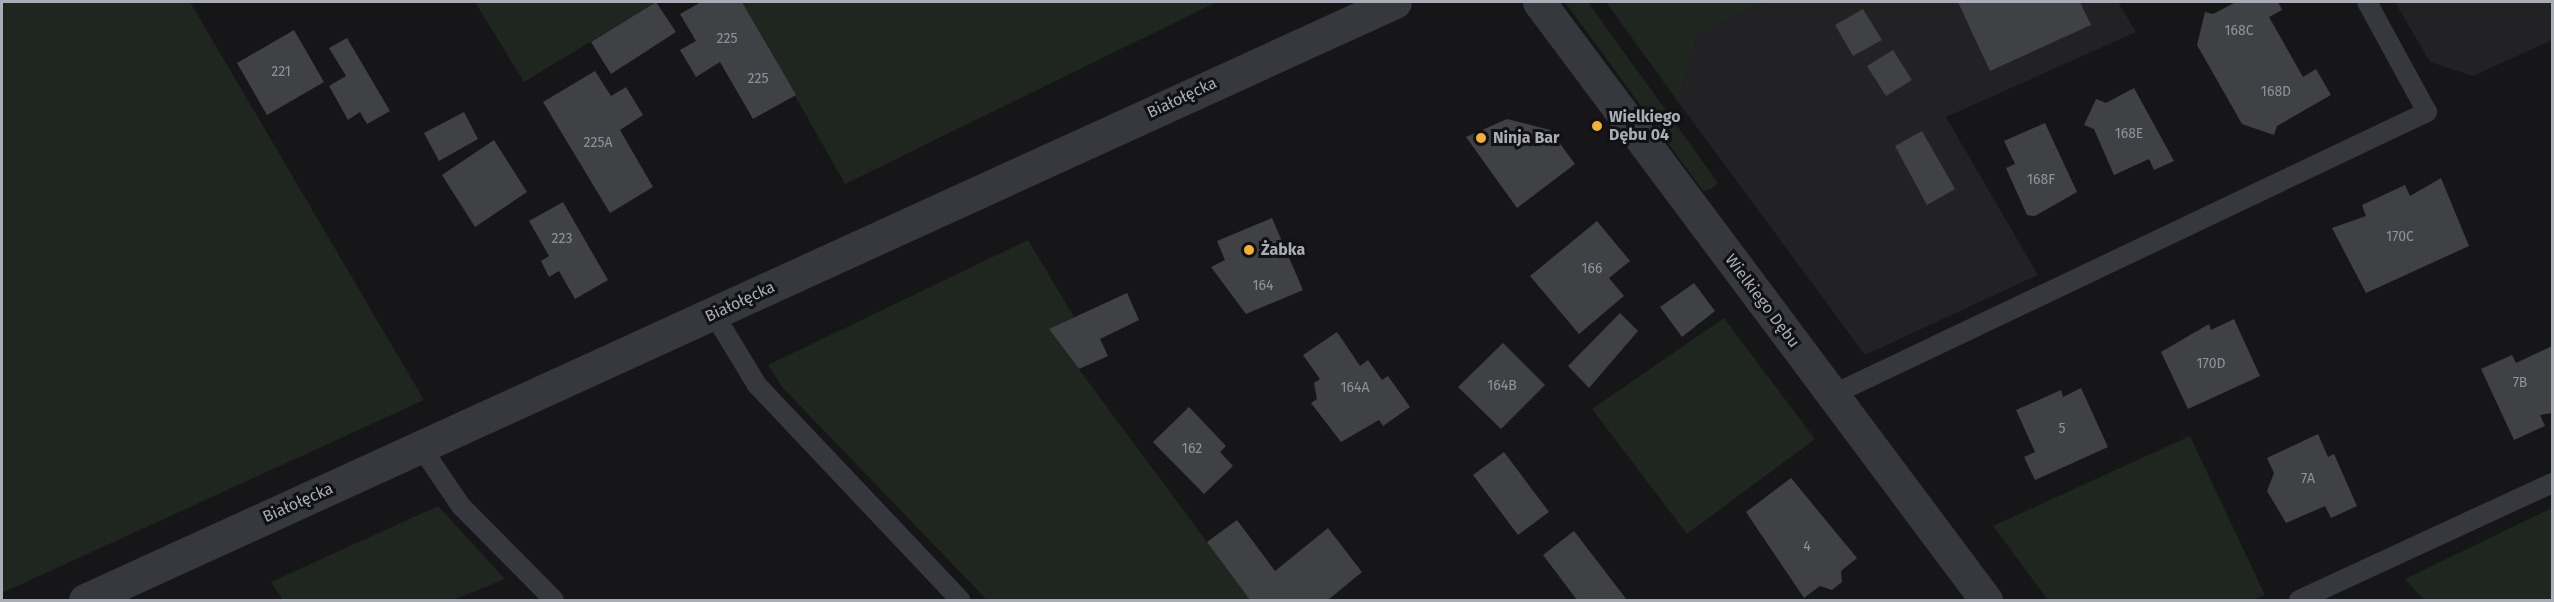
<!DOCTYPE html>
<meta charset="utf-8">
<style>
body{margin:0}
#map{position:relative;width:2554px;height:602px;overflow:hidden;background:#161618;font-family:"Fira Sans",sans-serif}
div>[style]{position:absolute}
.built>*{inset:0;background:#222225}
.green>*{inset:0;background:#1e261f}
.building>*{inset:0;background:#404145}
.service>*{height:20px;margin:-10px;padding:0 10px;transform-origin:10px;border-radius:10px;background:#37383d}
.minor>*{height:33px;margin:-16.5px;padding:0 16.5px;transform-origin:16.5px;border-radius:16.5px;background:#37383d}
.tertiary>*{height:33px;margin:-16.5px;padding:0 16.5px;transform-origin:16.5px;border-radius:16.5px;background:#37383d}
.dots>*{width:16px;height:16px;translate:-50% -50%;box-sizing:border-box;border:3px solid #111113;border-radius:50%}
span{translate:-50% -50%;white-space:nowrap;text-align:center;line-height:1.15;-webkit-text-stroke:6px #111113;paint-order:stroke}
.number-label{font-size:14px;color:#8e929b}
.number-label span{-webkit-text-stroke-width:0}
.street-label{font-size:16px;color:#a8adb8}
.poi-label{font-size:16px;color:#a8adb8;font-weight:700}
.left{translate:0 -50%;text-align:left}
.frame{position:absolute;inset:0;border:3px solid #a8adb8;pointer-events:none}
</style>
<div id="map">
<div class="built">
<i style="clip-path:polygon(1767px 2px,2118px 2px,2136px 32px,1946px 117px,2038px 275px,1865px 355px,1679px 103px,1698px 33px)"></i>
<i style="clip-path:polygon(2395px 2px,2552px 2px,2552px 40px,2473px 76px,2430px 62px)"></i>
</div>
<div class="green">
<i style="clip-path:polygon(2px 2px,190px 2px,424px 400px,2px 593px)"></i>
<i style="clip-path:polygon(475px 2px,656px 2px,524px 82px)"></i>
<i style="clip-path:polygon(742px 2px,1217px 2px,845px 184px)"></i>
<i style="clip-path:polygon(1565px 2px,1588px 2px,1718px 183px,1711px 189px,1703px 191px)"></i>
<i style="clip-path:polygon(1606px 2px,1767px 2px,1698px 33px,1679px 103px)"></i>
<i style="clip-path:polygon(1028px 240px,1074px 317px,1049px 329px,1250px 600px,987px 600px,782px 387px,768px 365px)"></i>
<i style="clip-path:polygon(1724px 318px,1815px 439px,1687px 534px,1592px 409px)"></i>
<i style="clip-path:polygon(2190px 436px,2265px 595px,2253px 600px,2048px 600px,1993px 526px)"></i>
<i style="clip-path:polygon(438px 506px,505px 579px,453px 600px,283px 600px,271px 582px)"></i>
<i style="clip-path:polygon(2552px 508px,2552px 600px,2424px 600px,2405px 579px)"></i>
</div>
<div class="building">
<i style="clip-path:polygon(656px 2px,676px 32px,611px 74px,591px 42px)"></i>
<i style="clip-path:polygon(701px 2px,742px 2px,796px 95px,753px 119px,720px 62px,696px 77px,680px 50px,696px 41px,680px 14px)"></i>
<i style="clip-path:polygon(1958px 2px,2080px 2px,2091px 25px,1990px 71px)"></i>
<i style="clip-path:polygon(2236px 2px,2278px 2px,2282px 10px,2269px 17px,2303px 77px,2316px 69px,2331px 95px,2277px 126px,2274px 135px,2242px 124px,2197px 45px,2205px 12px,2213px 14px)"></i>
<i style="clip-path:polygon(1863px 9px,1882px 40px,1853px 56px,1835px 25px)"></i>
<i style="clip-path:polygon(294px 30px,324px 82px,267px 115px,237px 63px)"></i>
<i style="clip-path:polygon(347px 38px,390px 111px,367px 124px,360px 112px,348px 120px,329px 86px,346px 76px,329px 48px)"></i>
<i style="clip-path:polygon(1893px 50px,1912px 80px,1886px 96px,1867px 66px)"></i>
<i style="clip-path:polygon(595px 71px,611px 96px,626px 87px,643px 115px,620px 130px,653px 187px,610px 213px,543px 102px)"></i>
<i style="clip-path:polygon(2134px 88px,2174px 161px,2154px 170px,2149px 159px,2114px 175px,2094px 129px,2084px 125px,2096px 99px,2106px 103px)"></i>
<i style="clip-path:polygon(464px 112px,478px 139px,439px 161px,424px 133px)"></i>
<i style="clip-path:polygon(1507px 119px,1550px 130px,1575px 164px,1517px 208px,1466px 137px)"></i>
<i style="clip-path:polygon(2045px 123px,2077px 192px,2035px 216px,2027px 215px,2006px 168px,2015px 164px,2004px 141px)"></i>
<i style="clip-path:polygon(1922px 131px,1955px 189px,1927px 205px,1895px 146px)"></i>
<i style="clip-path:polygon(494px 140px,527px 192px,475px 227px,442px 175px)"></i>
<i style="clip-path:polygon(2441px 178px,2469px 246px,2366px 293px,2332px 228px,2366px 216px,2362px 205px,2405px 185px,2410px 196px)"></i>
<i style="clip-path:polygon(563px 202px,608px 280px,575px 299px,559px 271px,549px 277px,541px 261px,549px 256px,529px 221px)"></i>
<i style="clip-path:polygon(1272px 218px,1303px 290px,1246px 314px,1211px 267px,1225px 260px,1217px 241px)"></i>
<i style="clip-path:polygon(1597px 221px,1630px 261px,1609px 278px,1624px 296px,1579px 334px,1530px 276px)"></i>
<i style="clip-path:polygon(1694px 283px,1715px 311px,1682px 337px,1660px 307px)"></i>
<i style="clip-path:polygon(1127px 293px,1139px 320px,1100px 339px,1108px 356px,1079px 369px,1049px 329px)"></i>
<i style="clip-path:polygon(1620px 313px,1638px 331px,1589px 388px,1568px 366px)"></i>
<i style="clip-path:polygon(2234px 319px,2260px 376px,2188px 409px,2161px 352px,2209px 324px,2211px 330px)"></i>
<i style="clip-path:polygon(1337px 332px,1360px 366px,1368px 360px,1382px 380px,1388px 376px,1410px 407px,1383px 426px,1379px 420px,1341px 442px,1311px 403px,1317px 399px,1314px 383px,1320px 379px,1303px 355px)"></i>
<i style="clip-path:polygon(1503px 343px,1545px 385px,1501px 429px,1458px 387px)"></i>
<i style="clip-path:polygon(2552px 346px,2552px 413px,2540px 415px,2545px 426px,2514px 440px,2481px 369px,2512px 355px,2516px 363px)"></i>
<i style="clip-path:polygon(2081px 388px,2108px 447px,2035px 480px,2024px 457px,2035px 452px,2016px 410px,2061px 390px,2063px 397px)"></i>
<i style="clip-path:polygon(1189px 407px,1226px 446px,1220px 452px,1233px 466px,1204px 494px,1153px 442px)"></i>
<i style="clip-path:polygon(2318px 434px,2328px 457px,2334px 454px,2357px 506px,2331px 518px,2325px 506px,2286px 523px,2267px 491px,2274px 473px,2267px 458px)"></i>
<i style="clip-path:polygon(1504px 452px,1549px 512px,1518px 535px,1473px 475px)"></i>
<i style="clip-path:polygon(1791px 478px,1857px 558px,1841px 571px,1842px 582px,1832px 590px,1820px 586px,1804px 598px,1746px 512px)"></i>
<i style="clip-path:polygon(1237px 520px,1275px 571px,1328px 528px,1362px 572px,1328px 600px,1250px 600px,1207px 542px)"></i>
<i style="clip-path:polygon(1574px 531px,1627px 600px,1577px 600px,1543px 555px)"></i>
</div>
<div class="service">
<i style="left:714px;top:314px;width:83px;rotate:58.8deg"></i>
<i style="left:757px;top:385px;width:296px;rotate:46.6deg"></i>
<i style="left:1832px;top:395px;width:659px;rotate:-25.44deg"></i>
<i style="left:2427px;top:112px;width:125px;rotate:-118.6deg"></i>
<i style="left:421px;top:447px;width:71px;rotate:55.9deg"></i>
<i style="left:461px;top:506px;width:132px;rotate:45.3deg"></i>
<i style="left:2299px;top:600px;width:279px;rotate:-24.8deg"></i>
</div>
<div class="minor">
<i style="left:1539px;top:2px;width:747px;rotate:53.22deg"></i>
</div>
<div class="tertiary">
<i style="left:85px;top:600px;width:1440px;rotate:-24.54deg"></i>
</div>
<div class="dots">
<i style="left:1597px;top:126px;background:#f2b134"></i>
<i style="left:1481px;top:138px;background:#f2b134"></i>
<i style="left:1249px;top:250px;background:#f2b134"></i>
</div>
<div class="number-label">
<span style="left:2239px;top:31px">168C</span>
<span style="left:727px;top:39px">225</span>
<span style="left:281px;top:72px">221</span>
<span style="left:758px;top:79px">225</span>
<span style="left:2276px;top:92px">168D</span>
<span style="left:2129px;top:134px">168E</span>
<span style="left:598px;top:143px">225A</span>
<span style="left:2041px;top:180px">168F</span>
<span style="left:2400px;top:237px">170C</span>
<span style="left:562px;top:239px">223</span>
<span style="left:1592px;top:269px">166</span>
<span style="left:1263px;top:286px">164</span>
<span style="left:2211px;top:364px">170D</span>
<span style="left:2520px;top:383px">7B</span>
<span style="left:1502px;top:386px">164B</span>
<span style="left:1355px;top:388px">164A</span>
<span style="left:2062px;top:429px">5</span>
<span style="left:1192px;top:449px">162</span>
<span style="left:2308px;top:479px">7A</span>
<span style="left:1807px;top:547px">4</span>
</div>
<div class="street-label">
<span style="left:1182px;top:98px;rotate:-25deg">Białołęcka</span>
<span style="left:1762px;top:301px;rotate:53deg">Wielkiego Dębu</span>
<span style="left:740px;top:302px;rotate:-25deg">Białołęcka</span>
<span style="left:298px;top:503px;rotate:-24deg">Białołęcka</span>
</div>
<div class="poi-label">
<span class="left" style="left:1609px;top:126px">Wielkiego<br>Dębu 04</span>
<span class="left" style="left:1493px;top:138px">Ninja Bar</span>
<span class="left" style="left:1261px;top:250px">Żabka</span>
</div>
<div class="frame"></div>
</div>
